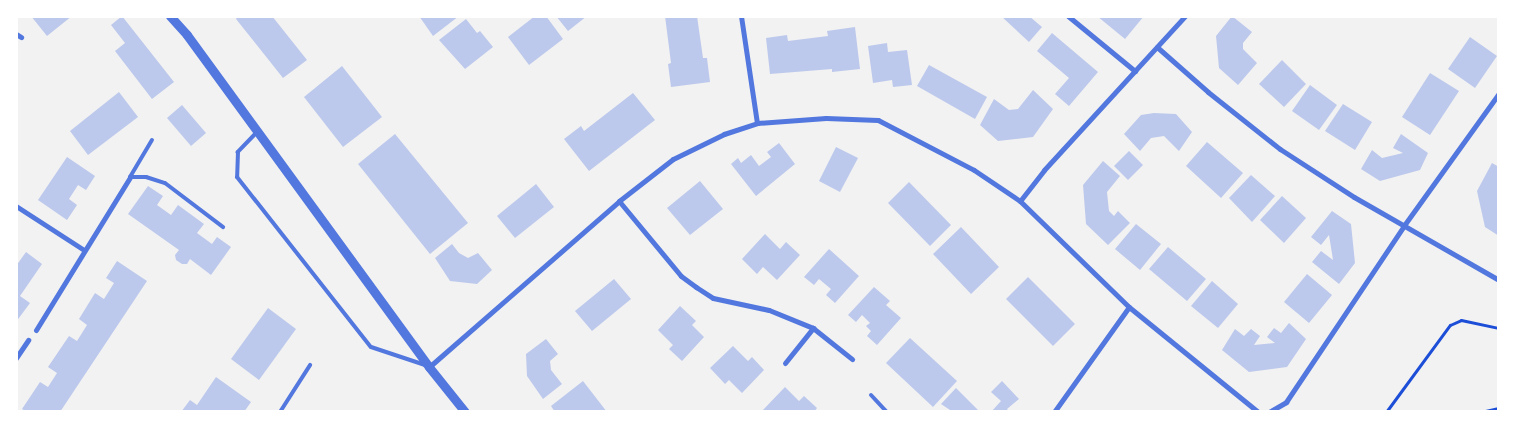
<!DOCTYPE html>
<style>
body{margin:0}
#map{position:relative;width:1515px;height:428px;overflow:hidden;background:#f2f2f2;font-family:"Nunito Sans",sans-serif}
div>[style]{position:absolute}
.building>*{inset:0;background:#bdc9ec}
.path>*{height:3px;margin:-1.5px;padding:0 1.5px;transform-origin:1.5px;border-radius:1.5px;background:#1d4ed8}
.service>*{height:4px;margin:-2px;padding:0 2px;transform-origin:2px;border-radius:2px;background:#5277de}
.minor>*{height:5px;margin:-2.5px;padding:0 2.5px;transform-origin:2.5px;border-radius:2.5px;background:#5277de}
.tertiary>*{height:9px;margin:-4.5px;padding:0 4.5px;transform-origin:4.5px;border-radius:4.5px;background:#5277de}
span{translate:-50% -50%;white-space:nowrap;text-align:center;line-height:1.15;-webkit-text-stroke:4px #fff;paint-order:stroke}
.frame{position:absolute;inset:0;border:18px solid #fff;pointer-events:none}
</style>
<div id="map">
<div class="building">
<i style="clip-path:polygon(31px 16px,72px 16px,47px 36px)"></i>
<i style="clip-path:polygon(122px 16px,174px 82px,152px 99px,115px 51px,125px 43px,111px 25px)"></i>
<i style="clip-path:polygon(238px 16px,272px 16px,307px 60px,283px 78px,236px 19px)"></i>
<i style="clip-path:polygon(419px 16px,459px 16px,433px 36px)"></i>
<i style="clip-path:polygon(535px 16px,546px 16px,563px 39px,529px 65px,508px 37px)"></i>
<i style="clip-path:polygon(556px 16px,587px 16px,568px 31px)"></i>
<i style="clip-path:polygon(665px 16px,697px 16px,703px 58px,707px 58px,710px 82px,671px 87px,668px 64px,671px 63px)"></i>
<i style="clip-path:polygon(1001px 16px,1029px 16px,1042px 27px,1029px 42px)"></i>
<i style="clip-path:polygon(1097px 16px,1144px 16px,1125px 39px)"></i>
<i style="clip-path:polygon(1232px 16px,1252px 32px,1243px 43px,1243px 49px,1257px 63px,1238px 85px,1219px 68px,1216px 36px)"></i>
<i style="clip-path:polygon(466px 19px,477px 33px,480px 31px,493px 47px,465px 69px,439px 40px)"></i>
<i style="clip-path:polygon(855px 27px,860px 69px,832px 72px,832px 69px,770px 74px,766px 38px,787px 35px,788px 41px,828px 36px,827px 31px)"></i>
<i style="clip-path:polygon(1052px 33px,1098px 72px,1069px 106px,1055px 94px,1069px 78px,1037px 51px)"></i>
<i style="clip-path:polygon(1470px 37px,1497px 56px,1475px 88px,1448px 69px)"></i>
<i style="clip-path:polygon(887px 43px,888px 52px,907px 50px,912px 85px,893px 87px,892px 80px,873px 83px,868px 46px)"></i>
<i style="clip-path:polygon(1282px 60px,1306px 84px,1284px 107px,1259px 84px)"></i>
<i style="clip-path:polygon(929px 65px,987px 97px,975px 119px,917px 86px)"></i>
<i style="clip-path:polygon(342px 66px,382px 117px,343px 147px,304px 97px)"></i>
<i style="clip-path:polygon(1430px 73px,1459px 91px,1430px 135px,1402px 117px)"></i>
<i style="clip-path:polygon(1310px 85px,1337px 105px,1319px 130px,1292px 111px)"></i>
<i style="clip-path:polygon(1033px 90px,1053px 109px,1033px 137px,998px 141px,980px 125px,994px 99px,1009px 110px,1018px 109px)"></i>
<i style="clip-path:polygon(119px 92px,138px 117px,88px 155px,70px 131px)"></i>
<i style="clip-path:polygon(633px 93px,655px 120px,589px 171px,564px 139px,581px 126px,584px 131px)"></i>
<i style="clip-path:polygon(1343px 104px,1372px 122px,1355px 150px,1325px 131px)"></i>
<i style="clip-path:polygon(182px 105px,206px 133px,191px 146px,167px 118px)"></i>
<i style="clip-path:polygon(1154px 113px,1176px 114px,1192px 132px,1179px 151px,1164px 136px,1151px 138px,1140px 151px,1124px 134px,1141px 115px)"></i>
<i style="clip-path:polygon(395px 134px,468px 223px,430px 254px,358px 164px)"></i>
<i style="clip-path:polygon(1401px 134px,1428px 153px,1420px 170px,1380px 181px,1361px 169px,1372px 150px,1382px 158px,1403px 153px,1393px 148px)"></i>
<i style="clip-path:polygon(1207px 142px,1243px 173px,1221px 198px,1186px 166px)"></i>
<i style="clip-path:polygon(779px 143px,795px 164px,756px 196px,731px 164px,738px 158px,741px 163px,751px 155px,759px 166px,771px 157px,767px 152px)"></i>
<i style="clip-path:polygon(836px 147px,858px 158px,840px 192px,819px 181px)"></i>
<i style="clip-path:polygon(1129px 151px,1143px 165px,1128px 180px,1114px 166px)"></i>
<i style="clip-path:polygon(67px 157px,95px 176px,86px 190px,78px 185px,69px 199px,77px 205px,67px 220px,38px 200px)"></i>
<i style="clip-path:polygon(1103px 161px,1120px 176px,1107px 192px,1109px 211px,1114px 216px,1118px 211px,1130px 223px,1108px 245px,1086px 224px,1083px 185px)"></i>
<i style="clip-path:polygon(1492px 163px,1499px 167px,1499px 236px,1485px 227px,1477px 191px)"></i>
<i style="clip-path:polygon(1251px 175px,1275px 196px,1252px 222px,1229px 198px)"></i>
<i style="clip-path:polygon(700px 181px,723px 209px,690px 235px,667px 208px)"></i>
<i style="clip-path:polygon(909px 182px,951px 225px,930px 246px,888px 203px)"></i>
<i style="clip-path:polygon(536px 184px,554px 207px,515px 238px,497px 216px)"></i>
<i style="clip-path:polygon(148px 186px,163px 196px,157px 205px,171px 215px,178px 205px,204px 224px,197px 233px,212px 244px,217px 237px,231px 247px,211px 275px,190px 259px,187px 264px,182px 264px,176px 260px,175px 255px,179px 250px,128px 214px)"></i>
<i style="clip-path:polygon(1282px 196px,1306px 218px,1284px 243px,1260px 220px)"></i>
<i style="clip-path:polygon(1332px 211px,1351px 224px,1355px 263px,1339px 284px,1312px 262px,1321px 251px,1333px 260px,1329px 235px,1321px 245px,1311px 237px)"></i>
<i style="clip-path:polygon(1136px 224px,1161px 244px,1140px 270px,1115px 249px)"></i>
<i style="clip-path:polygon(961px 227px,999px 267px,971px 294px,933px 254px)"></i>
<i style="clip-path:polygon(765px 234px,780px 249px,786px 242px,800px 255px,777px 280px,763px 267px,757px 274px,742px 259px)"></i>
<i style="clip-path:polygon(452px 244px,459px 253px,468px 258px,478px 253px,492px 270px,477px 284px,450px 281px,435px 258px)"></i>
<i style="clip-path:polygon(1168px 247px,1206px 279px,1187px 301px,1149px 269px)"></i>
<i style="clip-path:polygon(829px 249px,859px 276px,835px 303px,826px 295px,831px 289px,819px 279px,814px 285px,804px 277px)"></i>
<i style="clip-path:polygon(26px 252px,42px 264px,20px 296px,30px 303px,16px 322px,16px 266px)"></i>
<i style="clip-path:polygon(117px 261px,147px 281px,60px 412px,27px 412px,22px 409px,40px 382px,48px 387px,57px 373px,48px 367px,69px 336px,77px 341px,87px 325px,79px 319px,95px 293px,104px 299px,114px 283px,106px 278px)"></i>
<i style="clip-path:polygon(1307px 274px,1332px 295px,1309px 323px,1284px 302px)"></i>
<i style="clip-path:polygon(1028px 277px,1075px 324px,1053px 346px,1006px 299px)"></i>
<i style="clip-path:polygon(614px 279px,631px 299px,592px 331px,575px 311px)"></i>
<i style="clip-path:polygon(1212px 281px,1238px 304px,1218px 328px,1191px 306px)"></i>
<i style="clip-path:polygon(874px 287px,890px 301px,886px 305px,901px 318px,877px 345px,867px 336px,871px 331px,866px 326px,870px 323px,862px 315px,856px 322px,848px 315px)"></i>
<i style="clip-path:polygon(680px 306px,696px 321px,692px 325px,704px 337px,682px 361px,669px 349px,673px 345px,658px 330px)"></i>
<i style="clip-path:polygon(268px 308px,296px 329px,259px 380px,231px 359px)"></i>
<i style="clip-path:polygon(1289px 323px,1306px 339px,1287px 367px,1249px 372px,1222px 350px,1235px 329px,1244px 336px,1251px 329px,1260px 336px,1254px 345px,1275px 343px,1267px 337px,1274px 328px,1281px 333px)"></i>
<i style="clip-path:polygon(910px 338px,957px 381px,933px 407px,886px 363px)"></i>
<i style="clip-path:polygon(546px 339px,558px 354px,550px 361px,551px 370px,562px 384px,543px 399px,527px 376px,526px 354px)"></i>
<i style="clip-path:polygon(733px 346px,748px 361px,752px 357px,764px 370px,742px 393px,729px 380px,725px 384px,710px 368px)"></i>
<i style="clip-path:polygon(216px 377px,251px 402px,244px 412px,181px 412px,190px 400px,197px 405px)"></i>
<i style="clip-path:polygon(583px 381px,607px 412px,555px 412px,551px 406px)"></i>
<i style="clip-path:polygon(1002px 381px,1019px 399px,1007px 409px,1009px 412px,991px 412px,1001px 401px,991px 392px)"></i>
<i style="clip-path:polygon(785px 387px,799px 401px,804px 396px,817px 408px,814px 412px,761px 412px)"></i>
<i style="clip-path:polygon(956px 388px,980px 412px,953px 412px,941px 404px)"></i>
</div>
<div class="path">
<i style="left:1386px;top:412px;width:108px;rotate:-53.7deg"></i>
<i style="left:1450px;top:325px;width:12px;rotate:-24deg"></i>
<i style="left:1461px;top:320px;width:39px;rotate:12deg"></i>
<i style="left:1481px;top:412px;width:18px;rotate:-13deg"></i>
</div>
<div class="service">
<i style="left:257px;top:132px;width:28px;rotate:134deg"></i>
<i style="left:238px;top:152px;width:25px;rotate:92deg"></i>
<i style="left:237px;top:177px;width:216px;rotate:51.8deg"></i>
<i style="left:371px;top:347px;width:57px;rotate:18.4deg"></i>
<i style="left:130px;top:177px;width:16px"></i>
<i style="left:146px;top:177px;width:20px;rotate:18deg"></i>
<i style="left:165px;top:183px;width:73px;rotate:37.2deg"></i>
<i style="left:130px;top:177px;width:43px;rotate:-59.3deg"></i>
<i style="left:871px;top:395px;width:23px;rotate:47deg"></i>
<i style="left:280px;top:412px;width:56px;rotate:-57.4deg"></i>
</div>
<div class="minor">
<i style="left:741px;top:16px;width:108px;rotate:81.5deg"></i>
<i style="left:1068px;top:16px;width:87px;rotate:39.4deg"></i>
<i style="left:16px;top:34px;width:6px;rotate:31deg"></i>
<i style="left:1157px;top:47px;width:68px;rotate:41.4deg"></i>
<i style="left:1208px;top:92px;width:92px;rotate:38.4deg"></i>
<i style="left:1280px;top:149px;width:88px;rotate:33deg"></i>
<i style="left:1354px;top:197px;width:167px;rotate:29.8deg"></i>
<i style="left:619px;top:201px;width:97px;rotate:50.4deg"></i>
<i style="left:681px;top:276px;width:19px;rotate:36deg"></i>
<i style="left:696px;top:287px;width:20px;rotate:33deg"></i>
<i style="left:713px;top:298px;width:57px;rotate:12.1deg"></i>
<i style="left:769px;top:310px;width:48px;rotate:22.2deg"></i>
<i style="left:813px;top:328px;width:50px;rotate:38.5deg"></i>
<i style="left:1020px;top:201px;width:39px;rotate:-52deg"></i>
<i style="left:1044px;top:170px;width:209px;rotate:-47.5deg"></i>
<i style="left:16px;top:206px;width:81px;rotate:32.9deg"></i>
<i style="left:36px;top:330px;width:180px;rotate:-58.4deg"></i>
<i style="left:16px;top:358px;width:22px;rotate:-56deg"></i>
<i style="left:785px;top:363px;width:45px;rotate:-51.3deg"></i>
<i style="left:429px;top:367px;width:252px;rotate:-41.1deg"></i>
<i style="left:619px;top:201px;width:68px;rotate:-37.9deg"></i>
<i style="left:673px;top:159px;width:57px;rotate:-26.1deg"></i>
<i style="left:724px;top:134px;width:35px;rotate:-18deg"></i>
<i style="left:757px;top:123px;width:69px;rotate:-4.1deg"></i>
<i style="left:826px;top:118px;width:52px;rotate:2.2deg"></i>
<i style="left:878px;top:120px;width:108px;rotate:27.5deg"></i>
<i style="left:974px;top:170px;width:55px;rotate:34deg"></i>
<i style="left:1020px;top:201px;width:152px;rotate:44.2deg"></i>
<i style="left:1129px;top:307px;width:166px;rotate:39.1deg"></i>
<i style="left:1054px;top:412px;width:129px;rotate:-54.5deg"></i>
<i style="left:1269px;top:412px;width:20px;rotate:-30deg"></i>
<i style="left:1286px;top:402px;width:214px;rotate:-56.2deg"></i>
<i style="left:1405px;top:224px;width:161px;rotate:-54.3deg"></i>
</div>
<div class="tertiary">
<i style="left:170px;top:16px;width:25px;rotate:48deg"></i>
<i style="left:187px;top:35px;width:411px;rotate:53.9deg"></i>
<i style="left:429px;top:367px;width:58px;rotate:51.3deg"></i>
</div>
<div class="frame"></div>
</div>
